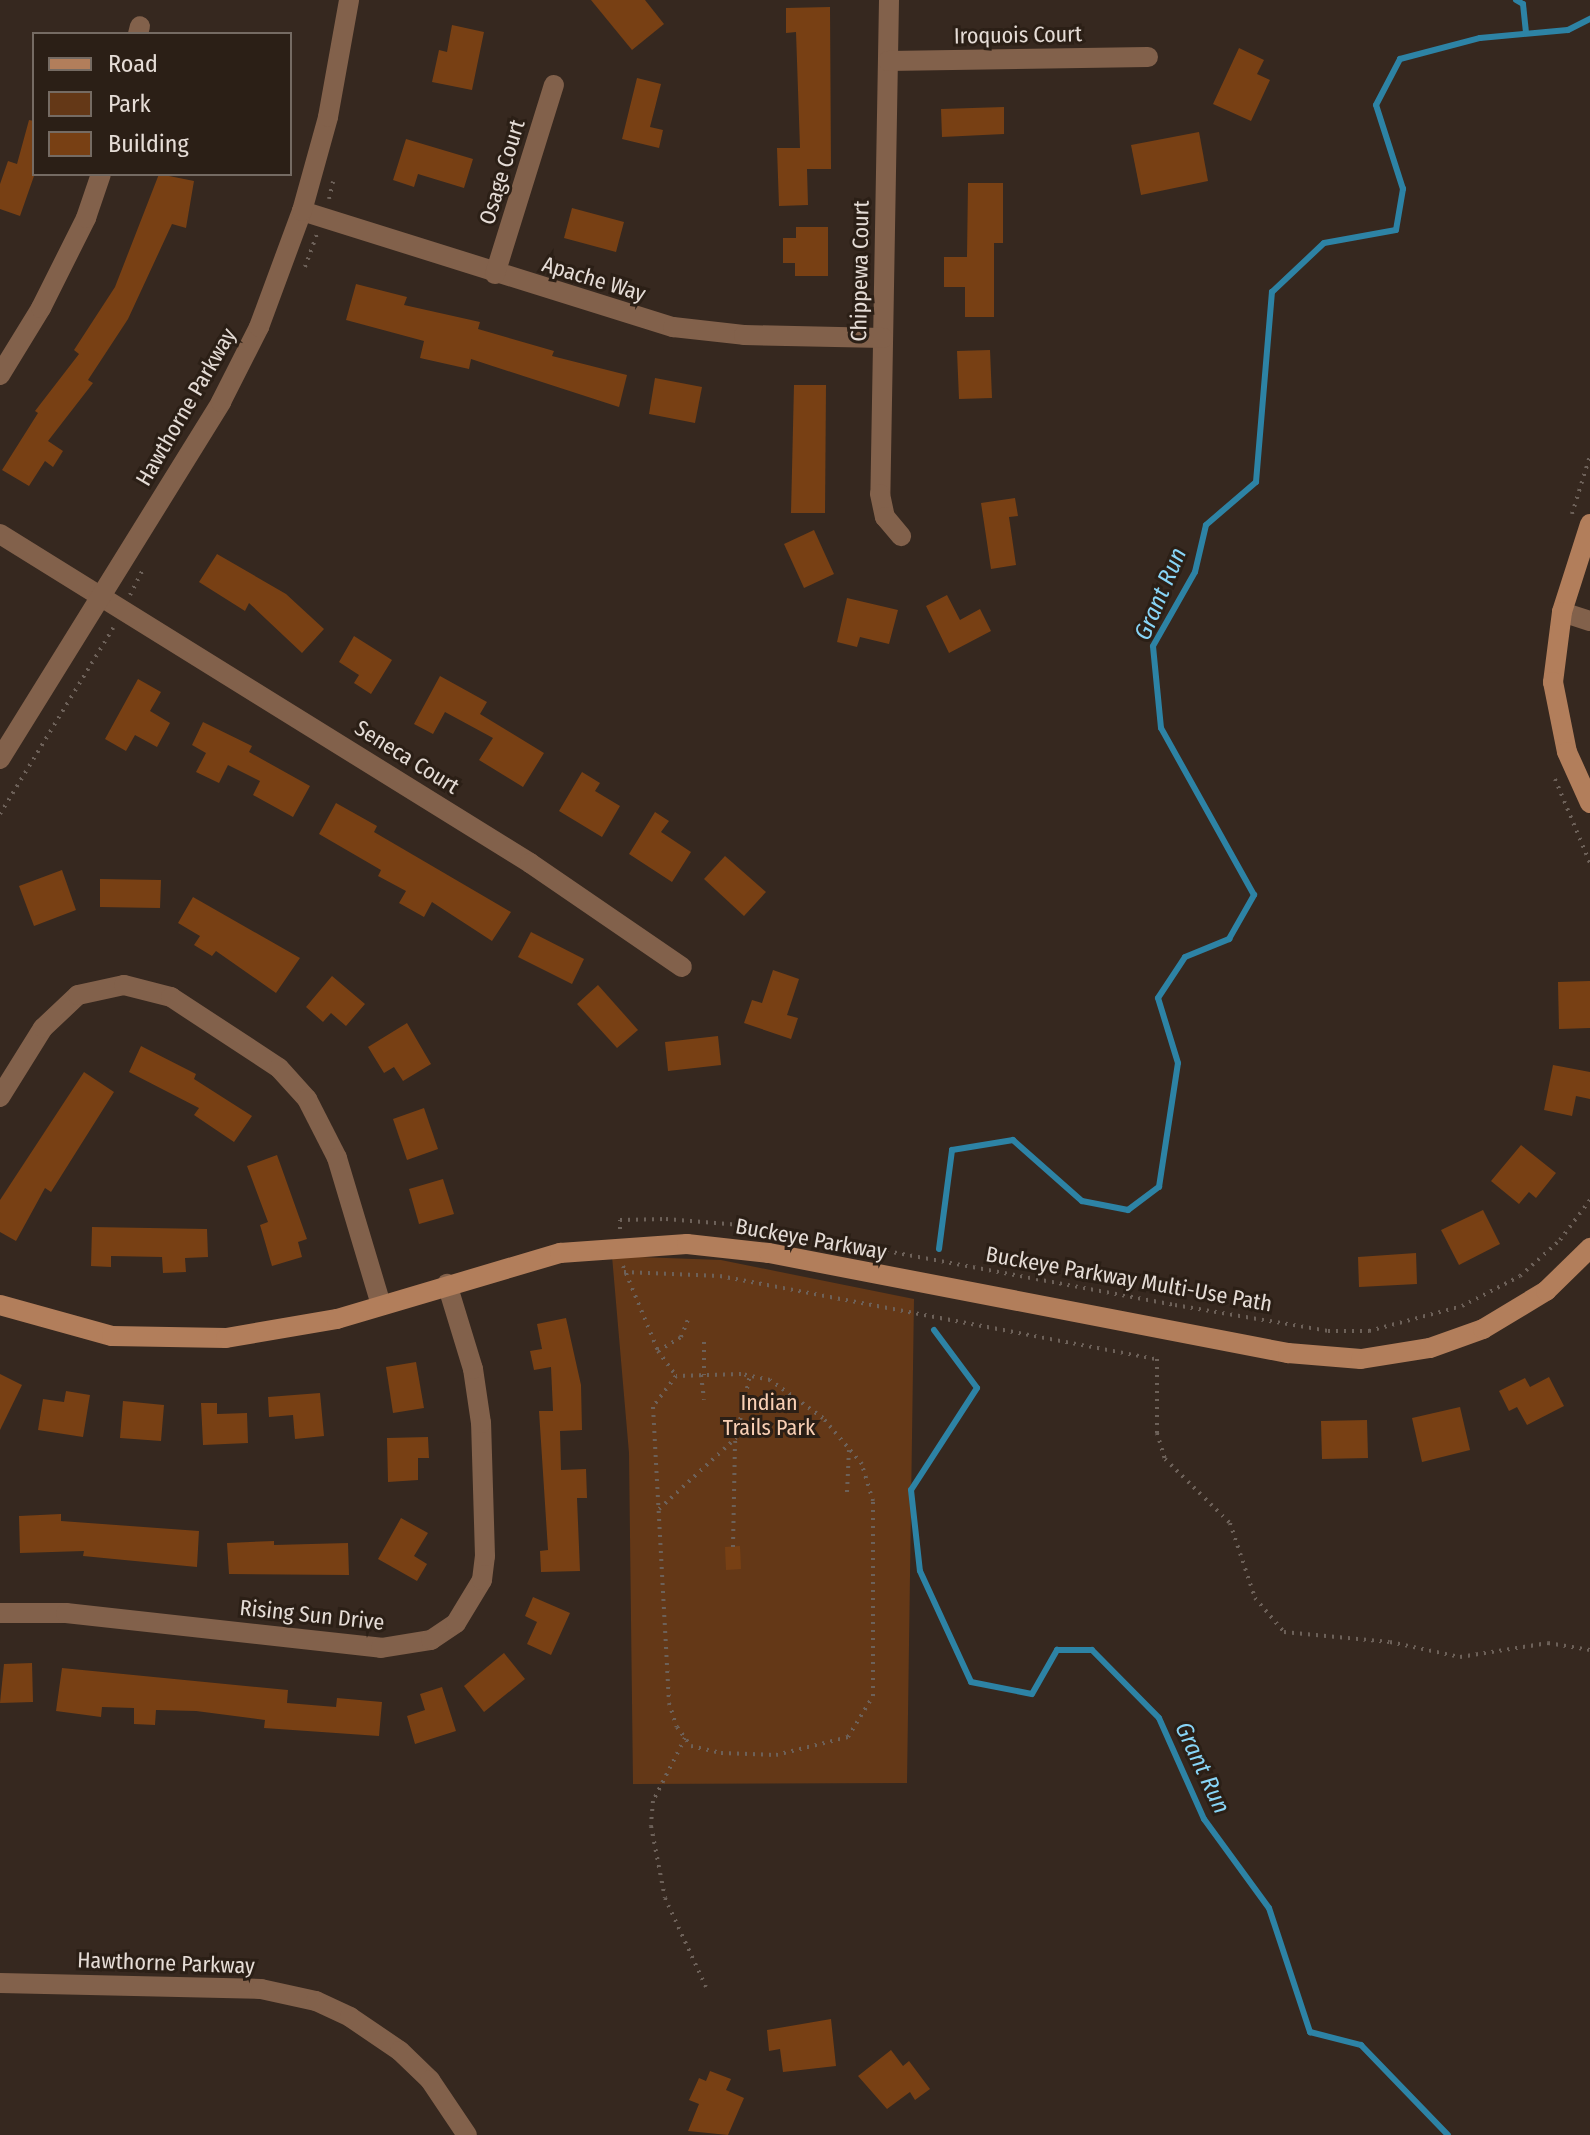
<!DOCTYPE html>
<style>
body{margin:0}
#map{position:relative;width:1590px;height:2135px;overflow:hidden;background:#36281f;font-family:"Fira Sans Condensed",sans-serif}
div>[style]{position:absolute}
.green>*{inset:0;background:#643817}
.stream>*{height:6px;margin:-3px;padding:0 3px;transform-origin:3px;border-radius:3px;background:#2d83a5}
.building>*{inset:0;background:#784014}
.path>*{height:4px;margin-top:-2px;transform-origin:0;background:repeating-linear-gradient(90deg,#6d6159 0 2px,transparent 0 8px)}
.street>*{height:20px;margin:-10px;padding:0 10px;transform-origin:10px;border-radius:10px;background:#82614b}
.secondary>*{height:20px;margin:-10px;padding:0 10px;transform-origin:10px;border-radius:10px;background:#b27e5b}
span{translate:-50% -50%;white-space:nowrap;text-align:center;line-height:1.15;-webkit-text-stroke:6px #2b1f16;paint-order:stroke}
.street-label{font-size:22px;color:#e5dcd6}
.park-label{font-size:22px;color:#f8cfb4}
.water-label{font-size:24px;color:#88d5f7;font-style:italic}
.legend{position:absolute;left:32px;top:32px;width:260px;height:144px;box-sizing:border-box;background:#2b1f16;border:2px solid #756b63;margin:0;padding:10px 14px;list-style:none;font-size:24px;color:#e5dcd6}
.legend li{display:flex;align-items:center;gap:16px;height:40px}
.legend b{width:40px;border:2px solid #756b63}
</style>
<div id="map">
<div class="green">
<i style="clip-path:polygon(612px 1256px,721px 1260px,914px 1299px,907px 1783px,633px 1784px,629px 1453px)"></i>
</div>
<div class="stream">
<i style="left:1516px;top:0;width:8px;rotate:30deg"></i>
<i style="left:1523px;top:4px;width:29px;rotate:84deg"></i>
<i style="left:939px;top:1249px;width:100px;rotate:-82.5deg"></i>
<i style="left:952px;top:1150px;width:62px;rotate:-9.3deg"></i>
<i style="left:1013px;top:1140px;width:92px;rotate:41.5deg"></i>
<i style="left:1082px;top:1201px;width:47px;rotate:11.1deg"></i>
<i style="left:1128px;top:1210px;width:39px;rotate:-37deg"></i>
<i style="left:1159px;top:1187px;width:125px;rotate:-81.3deg"></i>
<i style="left:1178px;top:1063px;width:68px;rotate:-107.1deg"></i>
<i style="left:1158px;top:998px;width:49px;rotate:-56.6deg"></i>
<i style="left:1185px;top:957px;width:48px;rotate:-22.2deg"></i>
<i style="left:1229px;top:939px;width:51px;rotate:-60.4deg"></i>
<i style="left:1254px;top:895px;width:191px;rotate:-119.1deg"></i>
<i style="left:1161px;top:728px;width:82px;rotate:-95.6deg"></i>
<i style="left:1153px;top:646px;width:85px;rotate:-60.4deg"></i>
<i style="left:1195px;top:572px;width:48px;rotate:-76.8deg"></i>
<i style="left:1206px;top:525px;width:66px;rotate:-40.7deg"></i>
<i style="left:1256px;top:482px;width:191px;rotate:-85.2deg"></i>
<i style="left:1272px;top:292px;width:71px;rotate:-43.3deg"></i>
<i style="left:1324px;top:243px;width:73px;rotate:-10.2deg"></i>
<i style="left:1396px;top:230px;width:42px;rotate:-80.3deg"></i>
<i style="left:1403px;top:189px;width:88px;rotate:-107.8deg"></i>
<i style="left:1376px;top:105px;width:52px;rotate:-62.4deg"></i>
<i style="left:1400px;top:59px;width:83px;rotate:-14.7deg"></i>
<i style="left:1480px;top:38px;width:88px;rotate:-5.2deg"></i>
<i style="left:1568px;top:30px;width:25px;rotate:-27deg"></i>
<i style="left:934px;top:1330px;width:72px;rotate:53.4deg"></i>
<i style="left:977px;top:1388px;width:121px;rotate:122.9deg"></i>
<i style="left:911px;top:1490px;width:81px;rotate:83.7deg"></i>
<i style="left:920px;top:1571px;width:122px;rotate:65.3deg"></i>
<i style="left:971px;top:1682px;width:62px;rotate:11.1deg"></i>
<i style="left:1032px;top:1694px;width:51px;rotate:-60.4deg"></i>
<i style="left:1057px;top:1650px;width:35px"></i>
<i style="left:1092px;top:1650px;width:95px;rotate:45.4deg"></i>
<i style="left:1159px;top:1718px;width:111px;rotate:66deg"></i>
<i style="left:1204px;top:1819px;width:110px;rotate:53.9deg"></i>
<i style="left:1269px;top:1908px;width:131px;rotate:71.7deg"></i>
<i style="left:1310px;top:2032px;width:53px;rotate:14.3deg"></i>
<i style="left:1361px;top:2045px;width:125px;rotate:46deg"></i>
</div>
<div class="building">
<i style="clip-path:polygon(591px 0,645px 0,664px 24px,632px 50px)"></i>
<i style="clip-path:polygon(830px 7px,831px 169px,807px 169px,808px 205px,779px 206px,777px 148px,800px 148px,796px 32px,786px 33px,786px 8px)"></i>
<i style="clip-path:polygon(452px 25px,484px 32px,472px 90px,432px 82px,439px 50px,447px 52px)"></i>
<i style="clip-path:polygon(1239px 48px,1264px 60px,1257px 74px,1270px 80px,1251px 121px,1213px 104px)"></i>
<i style="clip-path:polygon(637px 78px,661px 84px,650px 127px,663px 130px,659px 148px,622px 139px)"></i>
<i style="clip-path:polygon(1004px 107px,1004px 134px,942px 137px,941px 109px)"></i>
<i style="clip-path:polygon(29px 120px,34px 121px,34px 176px,20px 216px,0 209px,0 184px,8px 161px,17px 164px)"></i>
<i style="clip-path:polygon(1199px 132px,1208px 181px,1141px 195px,1131px 145px)"></i>
<i style="clip-path:polygon(406px 139px,473px 159px,464px 188px,418px 174px,414px 187px,393px 180px)"></i>
<i style="clip-path:polygon(159px 174px,194px 181px,186px 228px,172px 224px,128px 319px,88px 380px,93px 383px,48px 441px,63px 451px,53px 467px,45px 461px,29px 486px,2px 470px,38px 413px,35px 411px,79px 354px,74px 350px,115px 287px)"></i>
<i style="clip-path:polygon(968px 183px,1003px 183px,1003px 243px,994px 243px,994px 317px,965px 317px,965px 287px,944px 287px,944px 257px,967px 257px)"></i>
<i style="clip-path:polygon(572px 208px,624px 222px,616px 252px,564px 238px)"></i>
<i style="clip-path:polygon(796px 227px,828px 227px,828px 276px,795px 276px,795px 263px,783px 263px,783px 238px,796px 238px)"></i>
<i style="clip-path:polygon(356px 284px,407px 297px,404px 305px,480px 322px,478px 329px,554px 351px,552px 356px,627px 375px,619px 407px,471px 359px,469px 369px,420px 358px,424px 341px,346px 320px)"></i>
<i style="clip-path:polygon(990px 350px,992px 398px,959px 399px,957px 351px)"></i>
<i style="clip-path:polygon(655px 378px,702px 387px,695px 423px,649px 414px)"></i>
<i style="clip-path:polygon(794px 385px,826px 385px,825px 513px,791px 513px)"></i>
<i style="clip-path:polygon(1015px 498px,1018px 516px,1009px 517px,1016px 565px,991px 569px,981px 503px)"></i>
<i style="clip-path:polygon(814px 530px,834px 574px,804px 588px,784px 544px)"></i>
<i style="clip-path:polygon(217px 554px,286px 594px,324px 629px,302px 653px,249px 603px,245px 611px,199px 582px)"></i>
<i style="clip-path:polygon(947px 595px,960px 620px,980px 609px,991px 631px,949px 653px,926px 606px)"></i>
<i style="clip-path:polygon(847px 598px,898px 610px,889px 644px,860px 637px,857px 647px,837px 642px)"></i>
<i style="clip-path:polygon(354px 636px,392px 660px,371px 694px,354px 683px,359px 675px,339px 662px)"></i>
<i style="clip-path:polygon(440px 676px,487px 702px,480px 714px,544px 753px,523px 787px,479px 760px,493px 738px,445px 712px,433px 734px,414px 724px)"></i>
<i style="clip-path:polygon(138px 679px,161px 692px,150px 711px,170px 723px,157px 747px,135px 735px,126px 751px,105px 739px)"></i>
<i style="clip-path:polygon(203px 722px,252px 746px,249px 752px,310px 786px,293px 817px,253px 795px,260px 781px,228px 765px,219px 783px,196px 772px,206px 753px,192px 745px)"></i>
<i style="clip-path:polygon(582px 772px,600px 783px,595px 791px,620px 806px,602px 837px,559px 811px)"></i>
<i style="clip-path:polygon(336px 803px,377px 826px,374px 832px,511px 912px,492px 941px,432px 902px,424px 917px,399px 903px,406px 891px,378px 876px,381px 870px,319px 834px)"></i>
<i style="clip-path:polygon(655px 812px,669px 821px,661px 832px,691px 852px,672px 882px,629px 854px)"></i>
<i style="clip-path:polygon(725px 856px,766px 892px,744px 916px,704px 879px)"></i>
<i style="clip-path:polygon(62px 870px,76px 910px,34px 926px,19px 886px)"></i>
<i style="clip-path:polygon(100px 879px,161px 880px,160px 908px,100px 907px)"></i>
<i style="clip-path:polygon(193px 897px,300px 958px,276px 993px,216px 951px,212px 956px,194px 945px,200px 936px,178px 923px)"></i>
<i style="clip-path:polygon(531px 932px,584px 959px,572px 984px,518px 957px)"></i>
<i style="clip-path:polygon(773px 970px,799px 979px,787px 1015px,798px 1018px,791px 1039px,744px 1023px,752px 1000px,762px 1003px)"></i>
<i style="clip-path:polygon(332px 976px,365px 1004px,346px 1026px,331px 1013px,323px 1022px,306px 1007px)"></i>
<i style="clip-path:polygon(1590px 981px,1590px 1028px,1559px 1029px,1558px 982px)"></i>
<i style="clip-path:polygon(598px 985px,638px 1030px,617px 1048px,577px 1004px)"></i>
<i style="clip-path:polygon(407px 1023px,431px 1064px,403px 1081px,394px 1067px,384px 1073px,368px 1047px)"></i>
<i style="clip-path:polygon(718px 1036px,721px 1065px,668px 1071px,665px 1042px)"></i>
<i style="clip-path:polygon(141px 1046px,196px 1074px,194px 1079px,252px 1116px,234px 1142px,194px 1115px,199px 1108px,129px 1072px)"></i>
<i style="clip-path:polygon(1553px 1065px,1590px 1072px,1590px 1099px,1576px 1096px,1572px 1116px,1544px 1110px)"></i>
<i style="clip-path:polygon(84px 1072px,114px 1092px,51px 1192px,45px 1188px,16px 1241px,0 1232px,0 1200px)"></i>
<i style="clip-path:polygon(424px 1108px,438px 1149px,407px 1160px,393px 1119px)"></i>
<i style="clip-path:polygon(1521px 1145px,1556px 1173px,1536px 1198px,1529px 1192px,1519px 1204px,1491px 1181px)"></i>
<i style="clip-path:polygon(277px 1155px,307px 1239px,298px 1242px,302px 1257px,272px 1266px,260px 1225px,268px 1222px,247px 1166px)"></i>
<i style="clip-path:polygon(443px 1179px,454px 1214px,419px 1224px,409px 1189px)"></i>
<i style="clip-path:polygon(1483px 1210px,1500px 1244px,1459px 1265px,1441px 1230px)"></i>
<i style="clip-path:polygon(92px 1227px,207px 1229px,208px 1257px,185px 1258px,186px 1272px,163px 1273px,162px 1257px,111px 1256px,111px 1267px,91px 1266px)"></i>
<i style="clip-path:polygon(1416px 1253px,1417px 1284px,1359px 1287px,1358px 1257px)"></i>
<i style="clip-path:polygon(566px 1318px,581px 1385px,582px 1430px,560px 1431px,561px 1470px,586px 1469px,587px 1498px,577px 1498px,580px 1571px,541px 1572px,540px 1551px,548px 1550px,539px 1411px,553px 1411px,551px 1367px,534px 1370px,530px 1351px,542px 1349px,537px 1324px)"></i>
<i style="clip-path:polygon(416px 1362px,424px 1408px,393px 1413px,386px 1367px)"></i>
<i style="clip-path:polygon(0 1374px,22px 1385px,0 1430px)"></i>
<i style="clip-path:polygon(1549px 1377px,1564px 1406px,1527px 1425px,1517px 1407px,1509px 1411px,1499px 1391px,1525px 1378px,1530px 1387px)"></i>
<i style="clip-path:polygon(66px 1391px,90px 1395px,83px 1437px,38px 1430px,43px 1399px,64px 1402px)"></i>
<i style="clip-path:polygon(320px 1393px,324px 1436px,295px 1439px,293px 1415px,269px 1417px,268px 1397px)"></i>
<i style="clip-path:polygon(123px 1401px,164px 1405px,161px 1441px,120px 1438px)"></i>
<i style="clip-path:polygon(201px 1403px,217px 1403px,217px 1414px,247px 1413px,248px 1443px,203px 1445px)"></i>
<i style="clip-path:polygon(1460px 1407px,1470px 1450px,1422px 1462px,1412px 1418px)"></i>
<i style="clip-path:polygon(1367px 1420px,1368px 1458px,1322px 1459px,1321px 1421px)"></i>
<i style="clip-path:polygon(428px 1437px,429px 1458px,418px 1458px,418px 1480px,388px 1482px,387px 1438px)"></i>
<i style="clip-path:polygon(61px 1514px,61px 1521px,199px 1531px,197px 1567px,83px 1556px,84px 1551px,20px 1553px,19px 1516px)"></i>
<i style="clip-path:polygon(401px 1518px,428px 1533px,414px 1556px,427px 1564px,417px 1581px,378px 1559px)"></i>
<i style="clip-path:polygon(274px 1541px,274px 1545px,348px 1543px,349px 1575px,229px 1574px,227px 1543px)"></i>
<i style="clip-path:polygon(740px 1546px,741px 1569px,726px 1570px,725px 1547px)"></i>
<i style="clip-path:polygon(533px 1597px,570px 1613px,551px 1655px,527px 1644px,537px 1622px,525px 1616px)"></i>
<i style="clip-path:polygon(504px 1653px,525px 1679px,484px 1712px,464px 1686px)"></i>
<i style="clip-path:polygon(32px 1663px,33px 1702px,0 1703px,4px 1664px)"></i>
<i style="clip-path:polygon(62px 1668px,288px 1690px,287px 1703px,336px 1707px,337px 1698px,382px 1702px,379px 1736px,264px 1728px,265px 1720px,196px 1711px,156px 1710px,155px 1725px,134px 1724px,134px 1708px,102px 1707px,101px 1717px,56px 1711px)"></i>
<i style="clip-path:polygon(442px 1687px,456px 1731px,415px 1744px,407px 1716px,425px 1710px,420px 1694px)"></i>
<i style="clip-path:polygon(831px 2019px,836px 2066px,783px 2072px,780px 2049px,769px 2051px,767px 2030px)"></i>
<i style="clip-path:polygon(891px 2050px,903px 2066px,909px 2061px,930px 2089px,915px 2100px,910px 2092px,887px 2109px,858px 2076px)"></i>
<i style="clip-path:polygon(710px 2071px,731px 2079px,726px 2090px,744px 2098px,728px 2135px,688px 2131px,699px 2104px,689px 2100px,699px 2078px,706px 2081px)"></i>
</div>
<div class="path">
<i style="left:329px;top:199px;width:18px;rotate:-77deg"></i>
<i style="left:305px;top:267px;width:35px;rotate:-70deg"></i>
<i style="left:1572px;top:514px;width:61px;rotate:-72.8deg"></i>
<i style="left:130px;top:595px;width:30px;rotate:-63deg"></i>
<i style="left:1555px;top:779px;width:91px;rotate:67.4deg"></i>
<i style="left:0;top:814px;width:218px;rotate:-58.7deg"></i>
<i style="left:620px;top:1229px;width:9px;rotate:-90deg"></i>
<i style="left:620px;top:1220px;width:46px;rotate:-1.2deg"></i>
<i style="left:666px;top:1219px;width:87px;rotate:4.6deg"></i>
<i style="left:753px;top:1226px;width:429px;rotate:10.6deg"></i>
<i style="left:1175px;top:1305px;width:155px;rotate:9.6deg"></i>
<i style="left:1328px;top:1331px;width:41px"></i>
<i style="left:1369px;top:1331px;width:96px;rotate:-15deg"></i>
<i style="left:1462px;top:1306px;width:65px;rotate:-27.3deg"></i>
<i style="left:1520px;top:1276px;width:54px;rotate:-42deg"></i>
<i style="left:1560px;top:1240px;width:50px;rotate:-53.1deg"></i>
<i style="left:623px;top:1266px;width:92px;rotate:67.6deg"></i>
<i style="left:658px;top:1351px;width:31px;rotate:54deg"></i>
<i style="left:676px;top:1376px;width:39px;rotate:127deg"></i>
<i style="left:653px;top:1407px;width:296px;rotate:86.9deg"></i>
<i style="left:669px;top:1703px;width:25px;rotate:72deg"></i>
<i style="left:677px;top:1727px;width:24px;rotate:54deg"></i>
<i style="left:691px;top:1746px;width:31px;rotate:13deg"></i>
<i style="left:721px;top:1753px;width:55px;rotate:2.1deg"></i>
<i style="left:776px;top:1755px;width:74px;rotate:-14deg"></i>
<i style="left:848px;top:1737px;width:48px;rotate:-58.6deg"></i>
<i style="left:873px;top:1696px;width:195px;rotate:-90deg"></i>
<i style="left:873px;top:1501px;width:39px;rotate:-107deg"></i>
<i style="left:862px;top:1464px;width:60px;rotate:-130.3deg"></i>
<i style="left:823px;top:1418px;width:65px;rotate:-144.4deg"></i>
<i style="left:770px;top:1380px;width:30px;rotate:-168deg"></i>
<i style="left:741px;top:1374px;width:65px;rotate:178.2deg"></i>
<i style="left:624px;top:1272px;width:96px;rotate:2.4deg"></i>
<i style="left:720px;top:1276px;width:445px;rotate:10.8deg"></i>
<i style="left:1157px;top:1359px;width:74px;rotate:90deg"></i>
<i style="left:1157px;top:1433px;width:27px;rotate:73deg"></i>
<i style="left:1165px;top:1459px;width:91px;rotate:44.6deg"></i>
<i style="left:1230px;top:1523px;width:79px;rotate:71.6deg"></i>
<i style="left:1255px;top:1598px;width:45px;rotate:49.5deg"></i>
<i style="left:1284px;top:1632px;width:106px;rotate:5.4deg"></i>
<i style="left:1390px;top:1642px;width:72px;rotate:12.1deg"></i>
<i style="left:1460px;top:1657px;width:89px;rotate:-9deg"></i>
<i style="left:1548px;top:1643px;width:43px;rotate:9.5deg"></i>
<i style="left:704px;top:1342px;width:33px;rotate:90deg"></i>
<i style="left:658px;top:1351px;width:27px;rotate:-31deg"></i>
<i style="left:681px;top:1337px;width:22px;rotate:-68deg"></i>
<i style="left:701px;top:1375px;width:25px;rotate:83deg"></i>
<i style="left:847px;top:1492px;width:42px;rotate:-87.3deg"></i>
<i style="left:659px;top:1509px;width:105px;rotate:-42.7deg"></i>
<i style="left:733px;top:1547px;width:104px;rotate:-88.9deg"></i>
<i style="left:735px;top:1443px;width:70px;rotate:-77.6deg"></i>
<i style="left:685px;top:1738px;width:71px;rotate:116.9deg"></i>
<i style="left:653px;top:1801px;width:25px;rotate:95deg"></i>
<i style="left:651px;top:1826px;width:73px;rotate:79deg"></i>
<i style="left:665px;top:1898px;width:98px;rotate:65.3deg"></i>
</div>
<div class="street">
<i style="left:889px;top:0;width:494px;rotate:91deg"></i>
<i style="left:880px;top:494px;width:24px;rotate:78deg"></i>
<i style="left:885px;top:517px;width:25px;rotate:50deg"></i>
<i style="left:138px;top:34px;width:8px;rotate:-76deg"></i>
<i style="left:888px;top:61px;width:260px;rotate:-0.9deg"></i>
<i style="left:302px;top:211px;width:389px;rotate:17.4deg"></i>
<i style="left:673px;top:327px;width:71px;rotate:6.4deg"></i>
<i style="left:744px;top:335px;width:139px;rotate:1.2deg"></i>
<i style="left:495px;top:274px;width:198px;rotate:-72.7deg"></i>
<i style="left:0;top:375px;width:79px;rotate:-58.5deg"></i>
<i style="left:41px;top:308px;width:101px;rotate:-63.4deg"></i>
<i style="left:86px;top:218px;width:46px;rotate:-71.2deg"></i>
<i style="left:0;top:534px;width:624px;rotate:31.83deg"></i>
<i style="left:530px;top:863px;width:184px;rotate:34.4deg"></i>
<i style="left:1562px;top:612px;width:29px;rotate:18deg"></i>
<i style="left:0;top:759px;width:420px;rotate:-58.2deg"></i>
<i style="left:221px;top:402px;width:84px;rotate:-63.1deg"></i>
<i style="left:259px;top:327px;width:124px;rotate:-69.7deg"></i>
<i style="left:302px;top:211px;width:98px;rotate:-74.5deg"></i>
<i style="left:328px;top:117px;width:119px;rotate:-79.8deg"></i>
<i style="left:0;top:1097px;width:81px;rotate:-58.1deg"></i>
<i style="left:43px;top:1028px;width:48px;rotate:-43.3deg"></i>
<i style="left:78px;top:995px;width:47px;rotate:-12.3deg"></i>
<i style="left:124px;top:985px;width:49px;rotate:14.3deg"></i>
<i style="left:171px;top:997px;width:129px;rotate:33.3deg"></i>
<i style="left:279px;top:1068px;width:42px;rotate:47.9deg"></i>
<i style="left:307px;top:1099px;width:66px;rotate:63deg"></i>
<i style="left:337px;top:1158px;width:153px;rotate:73.3deg"></i>
<i style="left:0;top:1613px;width:66px"></i>
<i style="left:66px;top:1613px;width:317px;rotate:6.3deg"></i>
<i style="left:381px;top:1648px;width:51px;rotate:-9.1deg"></i>
<i style="left:431px;top:1640px;width:30px;rotate:-34deg"></i>
<i style="left:456px;top:1623px;width:50px;rotate:-58.8deg"></i>
<i style="left:482px;top:1580px;width:24px;rotate:-83deg"></i>
<i style="left:485px;top:1556px;width:133px;rotate:-91.7deg"></i>
<i style="left:481px;top:1423px;width:55px;rotate:-98.4deg"></i>
<i style="left:473px;top:1369px;width:89px;rotate:-107deg"></i>
<i style="left:0;top:1983px;width:261px;rotate:1.3deg"></i>
<i style="left:261px;top:1989px;width:56px;rotate:12.3deg"></i>
<i style="left:316px;top:2001px;width:38px;rotate:25deg"></i>
<i style="left:350px;top:2017px;width:60px;rotate:34.2deg"></i>
<i style="left:400px;top:2051px;width:42px;rotate:44deg"></i>
<i style="left:430px;top:2080px;width:66px;rotate:56.1deg"></i>
</div>
<div class="secondary">
<i style="left:1590px;top:524px;width:92px;rotate:107.7deg"></i>
<i style="left:1562px;top:612px;width:71px;rotate:97.3deg"></i>
<i style="left:1553px;top:682px;width:71px;rotate:78.7deg"></i>
<i style="left:1567px;top:752px;width:56px;rotate:65.7deg"></i>
<i style="left:0;top:1305px;width:116px;rotate:15.5deg"></i>
<i style="left:112px;top:1336px;width:114px;rotate:1deg"></i>
<i style="left:226px;top:1338px;width:113px;rotate:-9.7deg"></i>
<i style="left:337px;top:1319px;width:233px;rotate:-16.5deg"></i>
<i style="left:560px;top:1253px;width:127px;rotate:-4.1deg"></i>
<i style="left:687px;top:1244px;width:82px;rotate:6.3deg"></i>
<i style="left:769px;top:1253px;width:529px;rotate:10.91deg"></i>
<i style="left:1288px;top:1353px;width:73px;rotate:4.7deg"></i>
<i style="left:1361px;top:1359px;width:70px;rotate:-9.1deg"></i>
<i style="left:1430px;top:1348px;width:56px;rotate:-19.7deg"></i>
<i style="left:1483px;top:1329px;width:74px;rotate:-31.1deg"></i>
<i style="left:1546px;top:1291px;width:62px;rotate:-44.3deg"></i>
</div>
<div class="street-label">
<span style="left:1018px;top:35px;rotate:-1deg">Iroquois Court</span>
<span style="left:502px;top:172px;rotate:-73deg">Osage Court</span>
<span style="left:860px;top:271px;rotate:-89deg">Chippewa Court</span>
<span style="left:594px;top:279px;rotate:17deg">Apache Way</span>
<span style="left:186px;top:407px;rotate:-60deg">Hawthorne Parkway</span>
<span style="left:407px;top:757px;rotate:32deg">Seneca Court</span>
<span style="left:811px;top:1239px;rotate:10deg">Buckeye Parkway</span>
<span style="left:1129px;top:1279px;rotate:10deg">Buckeye Parkway Multi-Use Path</span>
<span style="left:312px;top:1615px;rotate:6deg">Rising Sun Drive</span>
<span style="left:166px;top:1963px;rotate:2deg">Hawthorne Parkway</span>
</div>
<div class="park-label">
<span style="left:769px;top:1415px">Indian<br>Trails Park</span>
</div>
<div class="water-label">
<span style="left:1161px;top:594px;rotate:-67deg">Grant Run</span>
<span style="left:1202px;top:1768px;rotate:65deg">Grant Run</span>
</div>
<ul class="legend">
<li><b style="height:10px;background:#b27e5b"></b>Road</li>
<li><b style="height:22px;background:#643817"></b>Park</li>
<li><b style="height:22px;background:#784014"></b>Building</li>
</ul>
</div>
